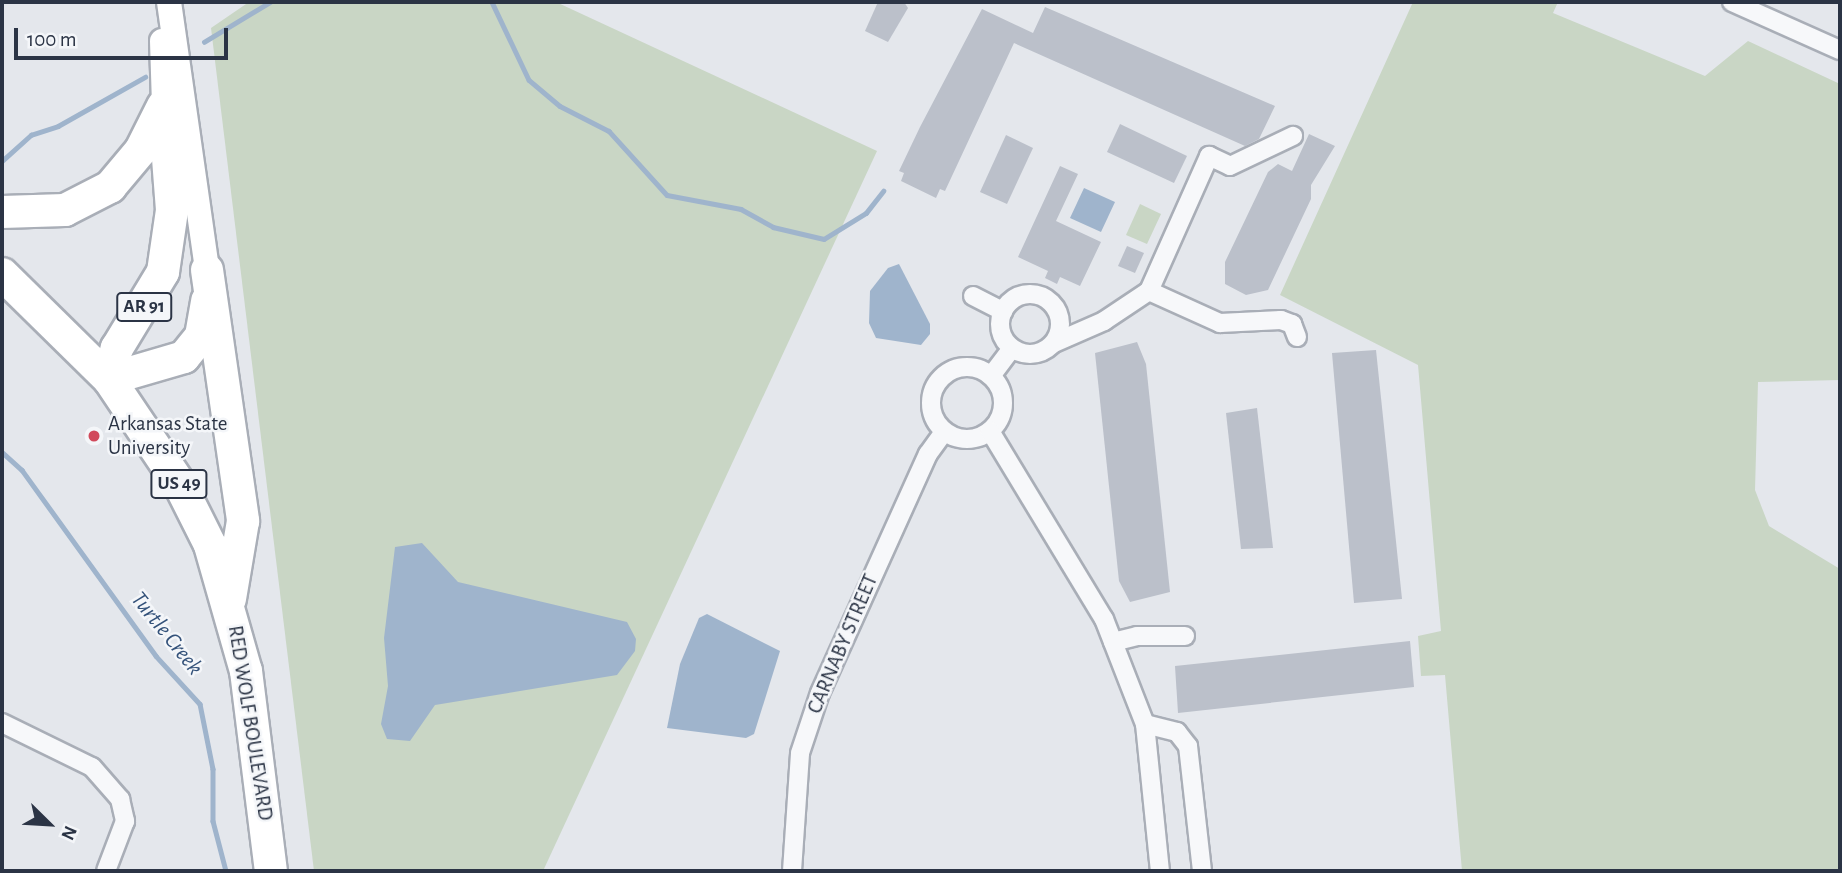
<!DOCTYPE html>
<style>
body{margin:0}
#map{position:relative;width:1842px;height:873px;overflow:hidden;background:#e4e7ec;font-family:"Alegreya Sans",sans-serif}
div>[style]{position:absolute}
.green>*{inset:0;background:#c9d6c5}
.water>*{inset:0;background:#9fb4cc}
.stream>*{height:4.5px;margin:-2.25px;padding:0 2.25px;transform-origin:2.25px;border-radius:2.25px;background:#9fb4cc}
.building>*{inset:0;background:#bbc0ca}
.roads{filter:drop-shadow(2px 0 #a9aeb7) drop-shadow(-2px 0 #a9aeb7) drop-shadow(0 2px #a9aeb7) drop-shadow(0 -2px #a9aeb7)}
.street>*{height:18px;margin:-9px;padding:0 9px;transform-origin:9px;border-radius:9px;background:#f7f8fa}
.street>.ring{margin:-9px;padding:0;box-sizing:content-box;background:none;border:18px solid #f7f8fa;border-radius:50%}
.secondary>*{height:24px;margin:-12px;padding:0 12px;transform-origin:12px;border-radius:12px;background:#fff}
.highway>*{height:32px;margin:-16px;padding:0 16px;transform-origin:16px;border-radius:16px;background:#fff}
.dots>*{width:19px;height:19px;translate:-50% -50%;box-sizing:border-box;border:4px solid #f4f6f9;border-radius:50%}
span{translate:-50% -50%;white-space:nowrap;text-align:center;line-height:1.15;-webkit-text-stroke:5px #f4f6f9;paint-order:stroke}
.shield-label span{padding:2px 5px;background:#f4f6f9;border:2px solid;border-radius:5px;-webkit-text-stroke-width:0}
.shield-label{font-size:19px;color:#2b3445;font-weight:700}
.poi-label{font-size:21px;color:#2b3445}
.left{translate:0 -50%;text-align:left}
.street-label{font-size:21px;color:#2b3445}
.water-label{font-size:23px;color:#34527a;font-style:italic}
.frame{position:absolute;inset:0;border:4px solid #2b3445;pointer-events:none}
.north{position:absolute;left:14px;top:789px;width:70px;height:70px;-webkit-text-stroke:5px #f4f6f9;paint-order:stroke;rotate:114deg;font-size:19px;font-weight:700;line-height:28px;text-align:center;color:#2b3445}
.north::after{content:'';display:block;margin:auto;width:24px;height:32px;background:#2b3445;clip-path:polygon(50% 0,100% 100%,50% 72%,0 100%)}
.scale{position:absolute;left:14px;top:28px;width:214px;height:32px;box-sizing:border-box;border:4px solid #2b3445;border-top:0;padding-left:9px;font-size:21px;line-height:24px;white-space:nowrap;color:#2b3445;-webkit-text-stroke:5px #f4f6f9;paint-order:stroke}
</style>
<div id="map">
<div class="green">
<i style="clip-path:polygon(249px 2px,556px 2px,877px 151px,543px 871px,314px 871px,211px 28px)"></i>
<i style="clip-path:polygon(1413px 2px,1558px 2px,1553px 13px,1705px 76px,1748px 41px,1840px 84px,1840px 380px,1758px 382px,1755px 490px,1769px 526px,1840px 569px,1840px 871px,1462px 871px,1445px 675px,1421px 676px,1418px 636px,1441px 631px,1418px 365px,1280px 295px)"></i>
<i style="clip-path:polygon(1140px 204px,1161px 214px,1147px 244px,1126px 235px)"></i>
</div>
<div class="water">
<i style="clip-path:polygon(1084px 188px,1115px 202px,1101px 232px,1070px 218px)"></i>
<i style="clip-path:polygon(899px 264px,930px 324px,930px 334px,921px 345px,876px 338px,869px 323px,870px 291px,888px 268px)"></i>
<i style="clip-path:polygon(422px 543px,458px 582px,627px 622px,636px 639px,635px 651px,617px 675px,435px 705px,410px 741px,387px 739px,381px 724px,388px 686px,384px 638px,395px 547px)"></i>
<i style="clip-path:polygon(707px 614px,780px 651px,754px 734px,746px 738px,667px 728px,680px 664px,699px 618px)"></i>
</div>
<div class="stream">
<i style="left:492px;top:2px;width:86px;rotate:64.6deg"></i>
<i style="left:529px;top:80px;width:40px;rotate:40deg"></i>
<i style="left:560px;top:106px;width:55px;rotate:27deg"></i>
<i style="left:609px;top:131px;width:86px;rotate:47.8deg"></i>
<i style="left:667px;top:195px;width:75px;rotate:10.7deg"></i>
<i style="left:741px;top:209px;width:37px;rotate:29deg"></i>
<i style="left:773px;top:227px;width:52px;rotate:13.2deg"></i>
<i style="left:824px;top:239px;width:49px;rotate:-31.8deg"></i>
<i style="left:866px;top:213px;width:28px;rotate:-52deg"></i>
<i style="left:204px;top:42px;width:77px;rotate:-31.2deg"></i>
<i style="left:2px;top:161px;width:39px;rotate:-42deg"></i>
<i style="left:31px;top:135px;width:28px;rotate:-18deg"></i>
<i style="left:58px;top:126px;width:100px;rotate:-29.4deg"></i>
<i style="left:2px;top:452px;width:27px;rotate:42deg"></i>
<i style="left:22px;top:470px;width:229px;rotate:54.2deg"></i>
<i style="left:156px;top:656px;width:65px;rotate:47.5deg"></i>
<i style="left:200px;top:704px;width:66px;rotate:78.7deg"></i>
<i style="left:213px;top:769px;width:52px;rotate:90deg"></i>
<i style="left:213px;top:821px;width:52px;rotate:75.4deg"></i>
</div>
<div class="building">
<i style="clip-path:polygon(878px 2px,904px 2px,908px 8px,888px 42px,865px 31px)"></i>
<i style="clip-path:polygon(1045px 7px,1275px 106px,1259px 139px,1245px 146px,1014px 43px,945px 191px,940px 189px,936px 198px,901px 181px,904px 173px,899px 171px,920px 127px,982px 9px,1033px 33px)"></i>
<i style="clip-path:polygon(1120px 124px,1187px 156px,1174px 183px,1107px 152px)"></i>
<i style="clip-path:polygon(1309px 134px,1335px 146px,1311px 185px,1311px 199px,1268px 290px,1246px 295px,1225px 284px,1225px 262px,1268px 172px,1278px 164px,1292px 171px)"></i>
<i style="clip-path:polygon(1006px 135px,1033px 148px,1007px 204px,980px 192px)"></i>
<i style="clip-path:polygon(1060px 166px,1078px 174px,1056px 221px,1101px 242px,1080px 286px,1060px 277px,1057px 284px,1045px 278px,1048px 271px,1018px 257px)"></i>
<i style="clip-path:polygon(1127px 246px,1144px 253px,1135px 273px,1118px 266px)"></i>
<i style="clip-path:polygon(1137px 342px,1146px 364px,1170px 592px,1130px 602px,1119px 581px,1095px 353px)"></i>
<i style="clip-path:polygon(1376px 350px,1402px 599px,1354px 603px,1332px 353px)"></i>
<i style="clip-path:polygon(1257px 408px,1273px 548px,1241px 549px,1226px 413px)"></i>
<i style="clip-path:polygon(1410px 641px,1414px 687px,1178px 713px,1175px 666px)"></i>
</div>
<div class="roads">
<div class="street">
<i style="left:1732px;top:2px;width:118px;rotate:24deg"></i>
<i style="left:1149px;top:291px;width:78px;rotate:24.3deg"></i>
<i style="left:1220px;top:323px;width:61px;rotate:-2.8deg"></i>
<i style="left:1281px;top:320px;width:12px;rotate:20deg"></i>
<i style="left:1292px;top:324px;width:14px;rotate:69deg"></i>
<i class="ring" style="left:1000px;top:294px;width:42px;height:42px"></i>
<i style="left:973px;top:296px;width:34px;rotate:27deg"></i>
<i style="left:1054px;top:343px;width:55px;rotate:-23.7deg"></i>
<i style="left:1104px;top:321px;width:54px;rotate:-33.7deg"></i>
<i style="left:1149px;top:291px;width:148px;rotate:-66deg"></i>
<i style="left:1209px;top:156px;width:23px;rotate:25deg"></i>
<i style="left:1230px;top:166px;width:70px;rotate:-25.5deg"></i>
<i class="ring" style="left:931px;top:367px;width:54px;height:54px"></i>
<i style="left:991px;top:376px;width:34px;rotate:-53deg"></i>
<i style="left:990px;top:431px;width:220px;rotate:58.8deg"></i>
<i style="left:1104px;top:619px;width:113px;rotate:68.7deg"></i>
<i style="left:1145px;top:724px;width:148px;rotate:84.2deg"></i>
<i style="left:1113px;top:642px;width:25px;rotate:-14deg"></i>
<i style="left:1137px;top:636px;width:48px"></i>
<i style="left:2px;top:723px;width:100px;rotate:26.1deg"></i>
<i style="left:92px;top:767px;width:43px;rotate:48.8deg"></i>
<i style="left:120px;top:799px;width:23px;rotate:77deg"></i>
<i style="left:125px;top:821px;width:53px;rotate:110.8deg"></i>
<i style="left:1145px;top:724px;width:33px;rotate:14deg"></i>
<i style="left:1177px;top:732px;width:18px;rotate:52deg"></i>
<i style="left:1188px;top:746px;width:126px;rotate:83.6deg"></i>
<i style="left:792px;top:871px;width:118px;rotate:-86.1deg"></i>
<i style="left:800px;top:753px;width:63px;rotate:-71.6deg"></i>
<i style="left:820px;top:693px;width:262px;rotate:-65.7deg"></i>
<i style="left:928px;top:454px;width:27px;rotate:-54deg"></i>
</div>
<div class="secondary">
<i style="left:169px;top:2px;width:271px;rotate:81.9deg"></i>
<i style="left:162px;top:41px;width:65px;rotate:88.2deg"></i>
</div>
<div class="highway">
<i style="left:2px;top:212px;width:63px;rotate:-1.8deg"></i>
<i style="left:65px;top:210px;width:51px;rotate:-27.1deg"></i>
<i style="left:110px;top:187px;width:48px;rotate:-50deg"></i>
<i style="left:141px;top:150px;width:49px;rotate:-63.4deg"></i>
<i style="left:207px;top:270px;width:254px;rotate:81.8deg"></i>
<i style="left:243px;top:521px;width:79px;rotate:99.5deg"></i>
<i style="left:2px;top:274px;width:150px;rotate:44.5deg"></i>
<i style="left:109px;top:379px;width:125px;rotate:56.1deg"></i>
<i style="left:179px;top:483px;width:69px;rotate:63.4deg"></i>
<i style="left:210px;top:545px;width:131px;rotate:74.1deg"></i>
<i style="left:246px;top:671px;width:202px;rotate:82.9deg"></i>
<i style="left:109px;top:379px;width:32px;rotate:-76deg"></i>
<i style="left:117px;top:348px;width:89px;rotate:-58.8deg"></i>
<i style="left:163px;top:272px;width:63px;rotate:-81.7deg"></i>
<i style="left:172px;top:210px;width:104px;rotate:-94.4deg"></i>
<i style="left:109px;top:379px;width:78px;rotate:-16.3deg"></i>
<i style="left:184px;top:357px;width:27px;rotate:-51deg"></i>
<i style="left:201px;top:336px;width:36px;rotate:-80deg"></i>
</div>
</div>
<div class="dots">
<i style="left:94px;top:436px;background:#d1495b"></i>
</div>
<div class="shield-label">
<span style="left:144px;top:307px">AR 91</span>
<span style="left:179px;top:484px">US 49</span>
</div>
<div class="poi-label">
<span class="left" style="left:108px;top:436px">Arkansas State<br>University</span>
</div>
<div class="street-label">
<span style="left:843px;top:644px;rotate:-67deg">CARNABY STREET</span>
<span style="left:250px;top:723px;rotate:81deg">RED WOLF BOULEVARD</span>
</div>
<div class="water-label">
<span style="left:166px;top:634px;rotate:51deg">Turtle Creek</span>
</div>
<div class="frame"></div>
<div class="north">N</div>
<div class="scale">100 m</div>
</div>
